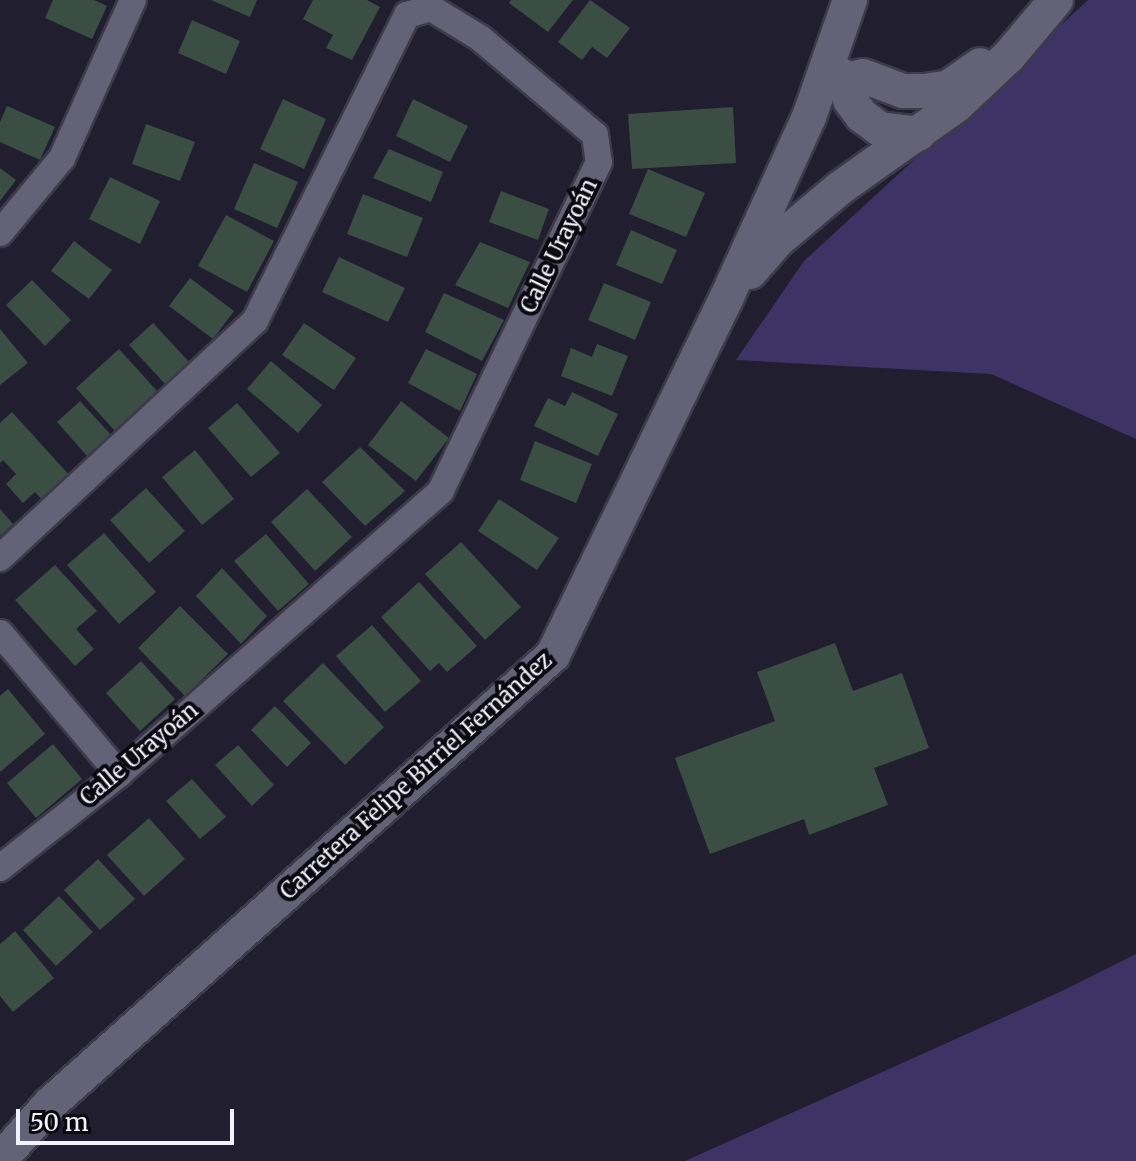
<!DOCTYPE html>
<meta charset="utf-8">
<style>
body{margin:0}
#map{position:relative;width:1136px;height:1161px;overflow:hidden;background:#201e2f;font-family:Merriweather,serif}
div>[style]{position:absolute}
.green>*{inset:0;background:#3d3465}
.building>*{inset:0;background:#3a4e43}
.roads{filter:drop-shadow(2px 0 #3d3a4a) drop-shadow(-2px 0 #3d3a4a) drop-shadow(0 2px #3d3a4a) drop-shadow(0 -2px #3d3a4a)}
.minor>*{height:26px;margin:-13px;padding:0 13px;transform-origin:13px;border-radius:13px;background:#646276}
.tertiary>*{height:34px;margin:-17px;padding:0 17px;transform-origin:17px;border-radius:17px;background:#646276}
span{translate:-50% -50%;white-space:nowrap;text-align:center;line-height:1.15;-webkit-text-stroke:8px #0a0910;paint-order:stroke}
.street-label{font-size:22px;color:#f2f1fd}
.scale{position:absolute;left:16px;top:1109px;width:218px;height:36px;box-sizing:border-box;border:4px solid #f2f1fd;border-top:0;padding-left:10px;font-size:24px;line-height:28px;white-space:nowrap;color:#f2f1fd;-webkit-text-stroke:6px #0a0910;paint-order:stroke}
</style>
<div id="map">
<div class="green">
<i style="clip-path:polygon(1088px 0,1136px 0,1136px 439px,991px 374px,736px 360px,804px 261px)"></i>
<i style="clip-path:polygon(1136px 954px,1136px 1161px,685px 1161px,1062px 991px)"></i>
</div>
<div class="building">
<i style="clip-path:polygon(53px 0,94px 0,107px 6px,92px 39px,45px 18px)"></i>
<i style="clip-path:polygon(211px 0,257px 0,250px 17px)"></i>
<i style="clip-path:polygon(313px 0,367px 0,380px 7px,352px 60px,326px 48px,333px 35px,303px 19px)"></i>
<i style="clip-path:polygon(511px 0,573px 0,548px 32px,509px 3px)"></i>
<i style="clip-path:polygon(590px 0,630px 28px,607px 58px,592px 47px,582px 60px,558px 42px)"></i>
<i style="clip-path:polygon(192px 20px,240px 41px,226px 74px,178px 53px)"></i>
<i style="clip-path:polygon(283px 99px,326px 119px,304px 169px,260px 149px)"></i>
<i style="clip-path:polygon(413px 99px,468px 126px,450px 162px,396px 136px)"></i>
<i style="clip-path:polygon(7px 106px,55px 127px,40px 160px,0 142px,0 122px)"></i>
<i style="clip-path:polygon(733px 107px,736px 163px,632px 169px,628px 114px)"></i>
<i style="clip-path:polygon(146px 124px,195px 142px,180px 181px,132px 164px)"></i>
<i style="clip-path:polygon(389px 149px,443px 172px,431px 202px,373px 178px)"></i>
<i style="clip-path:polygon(254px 163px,298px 182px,277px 228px,234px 209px)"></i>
<i style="clip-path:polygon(0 168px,16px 180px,0 201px)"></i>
<i style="clip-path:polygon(648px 169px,705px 193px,686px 237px,629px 214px)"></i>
<i style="clip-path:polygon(110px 177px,160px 201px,140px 244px,89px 219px)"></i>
<i style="clip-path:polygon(501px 191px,549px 209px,538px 240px,489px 222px)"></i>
<i style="clip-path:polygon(363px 194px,423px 218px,407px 257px,347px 234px)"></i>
<i style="clip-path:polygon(226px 215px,274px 241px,247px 292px,198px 266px)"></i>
<i style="clip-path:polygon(631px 230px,677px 250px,662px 284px,616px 265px)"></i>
<i style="clip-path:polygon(74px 241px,112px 270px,89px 299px,51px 271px)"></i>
<i style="clip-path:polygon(480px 242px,530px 262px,508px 308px,455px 285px)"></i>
<i style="clip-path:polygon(339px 257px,405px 288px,388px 322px,322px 292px)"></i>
<i style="clip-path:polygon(190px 278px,234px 311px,213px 339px,169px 306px)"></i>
<i style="clip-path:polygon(32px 280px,71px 320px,45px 346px,6px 305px)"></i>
<i style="clip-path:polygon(604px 283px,651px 302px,635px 340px,588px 320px)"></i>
<i style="clip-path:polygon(444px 293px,504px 320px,482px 361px,425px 332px)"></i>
<i style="clip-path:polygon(153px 323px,191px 364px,167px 386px,129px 345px)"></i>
<i style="clip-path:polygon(304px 323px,356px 358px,334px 390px,282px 355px)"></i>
<i style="clip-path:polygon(0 329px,28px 363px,0 385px)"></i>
<i style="clip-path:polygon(597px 344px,628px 356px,612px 396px,561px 376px,571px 348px,592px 357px)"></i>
<i style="clip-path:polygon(119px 349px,158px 392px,115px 431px,76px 388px)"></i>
<i style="clip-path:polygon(426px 349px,477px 374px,460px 411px,408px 383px)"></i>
<i style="clip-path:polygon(271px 361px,322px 405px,298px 433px,247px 389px)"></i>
<i style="clip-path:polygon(572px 392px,618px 414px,598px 456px,534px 426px,548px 398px,565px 406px)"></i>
<i style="clip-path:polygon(80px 401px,111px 435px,87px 456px,57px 422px)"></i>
<i style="clip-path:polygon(401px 401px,449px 438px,416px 481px,368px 445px)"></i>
<i style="clip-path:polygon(237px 403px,280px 453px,251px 477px,208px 428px)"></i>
<i style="clip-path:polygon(12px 412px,71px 477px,44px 502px,35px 492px,23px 503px,6px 484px,16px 474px,3px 460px,0 463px,0 423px)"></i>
<i style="clip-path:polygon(535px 441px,592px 464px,576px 503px,520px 480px)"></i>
<i style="clip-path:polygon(360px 447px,405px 491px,365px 526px,322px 482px)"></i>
<i style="clip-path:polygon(195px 450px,234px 499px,202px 525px,162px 477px)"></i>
<i style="clip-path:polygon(146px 488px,185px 531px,149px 563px,110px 520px)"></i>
<i style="clip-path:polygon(307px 489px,352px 537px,315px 571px,271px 522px)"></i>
<i style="clip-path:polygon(499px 499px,559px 538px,537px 570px,478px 531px)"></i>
<i style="clip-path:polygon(0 509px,13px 524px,0 536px)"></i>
<i style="clip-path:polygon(104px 533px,156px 592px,119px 624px,67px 565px)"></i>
<i style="clip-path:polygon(266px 534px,309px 584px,278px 611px,234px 561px)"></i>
<i style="clip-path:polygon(461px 542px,521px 607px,485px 640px,425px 574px)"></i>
<i style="clip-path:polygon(55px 565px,97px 611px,76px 629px,94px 649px,75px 666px,15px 600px)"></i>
<i style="clip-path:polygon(222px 568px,267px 616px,241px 644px,196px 596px)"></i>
<i style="clip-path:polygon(419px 582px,477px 646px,447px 672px,439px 663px,430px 671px,381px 617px)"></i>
<i style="clip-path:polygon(180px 606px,228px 654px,185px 696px,138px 648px)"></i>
<i style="clip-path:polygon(372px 625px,421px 681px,385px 712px,336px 656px)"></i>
<i style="clip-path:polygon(835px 643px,853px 691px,902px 673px,929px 748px,874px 768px,888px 805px,809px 835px,804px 819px,710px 854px,675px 758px,775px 721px,757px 672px)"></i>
<i style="clip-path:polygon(141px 661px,175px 699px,140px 731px,106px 693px)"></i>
<i style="clip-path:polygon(323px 663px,384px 727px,345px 765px,283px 701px)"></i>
<i style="clip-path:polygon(8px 689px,45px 734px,0 772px,0 696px)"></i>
<i style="clip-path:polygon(275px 706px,311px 743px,287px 767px,251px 730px)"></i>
<i style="clip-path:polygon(53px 744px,82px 779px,36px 818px,7px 783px)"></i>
<i style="clip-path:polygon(238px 745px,274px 785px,252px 806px,215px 765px)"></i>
<i style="clip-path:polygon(192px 779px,226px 817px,200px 839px,166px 801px)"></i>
<i style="clip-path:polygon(149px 818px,185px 859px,144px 896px,107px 855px)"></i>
<i style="clip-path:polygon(98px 859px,135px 899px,100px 930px,64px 890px)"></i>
<i style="clip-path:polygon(59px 896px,93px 932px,56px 966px,23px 930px)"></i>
<i style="clip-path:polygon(15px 931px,54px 978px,13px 1012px,0 996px,0 944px)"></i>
</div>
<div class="roads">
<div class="minor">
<i style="left:0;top:233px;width:97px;rotate:-50.4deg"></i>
<i style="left:62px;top:158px;width:173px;rotate:-65.8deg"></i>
<i style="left:0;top:558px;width:348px;rotate:-42.9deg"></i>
<i style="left:255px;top:321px;width:342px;rotate:-63.6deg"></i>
<i style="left:407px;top:15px;width:25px;rotate:-16deg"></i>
<i style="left:431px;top:8px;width:57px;rotate:31.5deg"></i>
<i style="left:480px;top:38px;width:150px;rotate:40.1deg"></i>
<i style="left:595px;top:135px;width:27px;rotate:82deg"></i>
<i style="left:599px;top:162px;width:365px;rotate:115.7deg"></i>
<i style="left:441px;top:491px;width:429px;rotate:138.7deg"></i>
<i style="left:119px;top:774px;width:152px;rotate:141.7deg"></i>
<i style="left:0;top:633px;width:185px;rotate:49.8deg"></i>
</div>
<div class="tertiary">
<i style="left:830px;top:67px;width:21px;rotate:37deg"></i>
<i style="left:847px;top:80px;width:20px;rotate:81deg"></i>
<i style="left:850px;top:100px;width:20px;rotate:53deg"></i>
<i style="left:862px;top:116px;width:22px;rotate:36deg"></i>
<i style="left:880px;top:129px;width:39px;rotate:7deg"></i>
<i style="left:847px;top:80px;width:16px;rotate:-14deg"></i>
<i style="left:863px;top:76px;width:43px;rotate:20.6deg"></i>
<i style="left:903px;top:91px;width:22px"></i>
<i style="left:925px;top:91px;width:24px;rotate:-9deg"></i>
<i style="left:949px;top:87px;width:38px;rotate:-35deg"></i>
<i style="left:750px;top:272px;width:41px;rotate:-48.9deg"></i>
<i style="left:777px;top:241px;width:82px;rotate:-40.1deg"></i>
<i style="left:840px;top:188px;width:142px;rotate:-35.3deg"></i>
<i style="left:956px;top:106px;width:73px;rotate:-43.3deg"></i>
<i style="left:1009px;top:56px;width:73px;rotate:-50deg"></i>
<i style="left:0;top:1160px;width:75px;rotate:-48.2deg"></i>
<i style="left:50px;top:1104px;width:674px;rotate:-41.75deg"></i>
<i style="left:553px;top:655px;width:396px;rotate:-64.1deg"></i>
<i style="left:726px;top:299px;width:200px;rotate:-65.5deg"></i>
<i style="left:809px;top:117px;width:124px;rotate:-70.7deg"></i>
</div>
</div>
<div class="street-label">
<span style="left:559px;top:246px;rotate:-64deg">Calle Urayoán</span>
<span style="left:139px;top:754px;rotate:-40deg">Calle Urayoán</span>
<span style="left:416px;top:776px;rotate:-42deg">Carretera Felipe Birriel Fernández</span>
</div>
<div class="scale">50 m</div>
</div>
